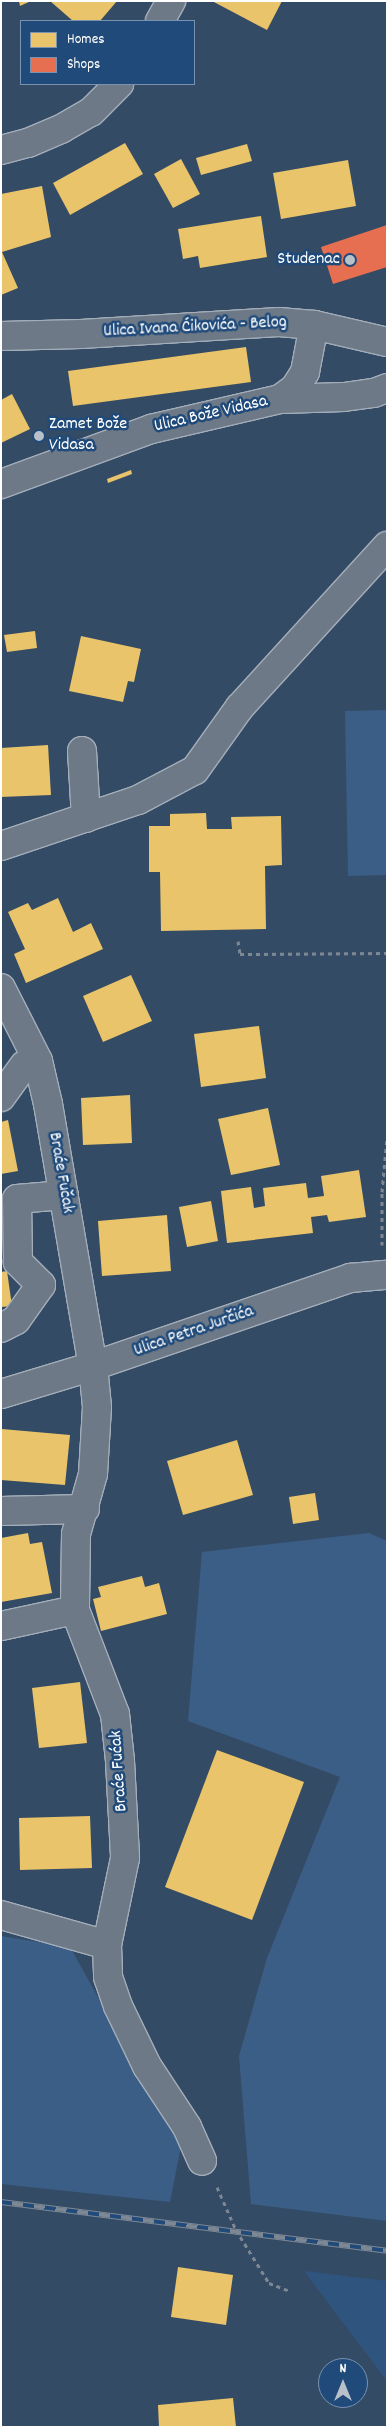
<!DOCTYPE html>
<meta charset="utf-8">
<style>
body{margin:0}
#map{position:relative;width:388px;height:2428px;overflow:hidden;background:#344b65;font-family:Dekko,sans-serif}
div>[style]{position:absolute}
.built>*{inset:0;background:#2f557f}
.green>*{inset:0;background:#3b5e86}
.homes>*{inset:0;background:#e9c46a}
.shops>*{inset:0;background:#e76f51}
.path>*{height:3px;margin-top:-1.5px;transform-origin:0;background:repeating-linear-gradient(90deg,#7e8895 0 4px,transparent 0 8px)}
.roads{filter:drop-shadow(1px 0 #a4aeba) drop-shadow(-1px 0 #a4aeba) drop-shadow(0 1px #a4aeba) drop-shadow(0 -1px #a4aeba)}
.minor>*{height:28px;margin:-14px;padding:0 14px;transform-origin:14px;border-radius:14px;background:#6d7986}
.major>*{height:28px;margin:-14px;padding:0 14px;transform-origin:14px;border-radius:14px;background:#6d7986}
.rail>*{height:5.5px;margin-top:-2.75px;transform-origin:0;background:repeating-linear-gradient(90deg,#1f4a7a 0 11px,#7e8895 0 22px);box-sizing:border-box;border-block:1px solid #7e8895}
.dots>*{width:14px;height:14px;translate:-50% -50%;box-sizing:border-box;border:2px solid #1f4a7a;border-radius:50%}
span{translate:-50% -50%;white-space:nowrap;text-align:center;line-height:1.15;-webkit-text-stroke:5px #1f4a7a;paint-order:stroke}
.poi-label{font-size:18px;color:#fff}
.right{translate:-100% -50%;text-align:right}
.left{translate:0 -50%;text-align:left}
.street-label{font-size:18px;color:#fff}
.frame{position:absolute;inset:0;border:2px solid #fff;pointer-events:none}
.legend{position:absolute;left:20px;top:20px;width:175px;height:65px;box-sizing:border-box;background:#1f4a7a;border:1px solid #7992af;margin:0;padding:6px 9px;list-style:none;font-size:15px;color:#fff}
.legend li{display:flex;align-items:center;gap:10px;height:25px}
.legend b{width:25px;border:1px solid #7992af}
.north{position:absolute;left:318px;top:2358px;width:50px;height:50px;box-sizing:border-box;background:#1f4a7a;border:1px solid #7992af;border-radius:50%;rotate:0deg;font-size:14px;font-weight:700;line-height:20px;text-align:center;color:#fff}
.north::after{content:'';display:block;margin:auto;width:18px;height:22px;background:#b8c0c9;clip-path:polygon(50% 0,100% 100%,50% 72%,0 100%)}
</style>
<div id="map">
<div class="built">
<i style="clip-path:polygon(304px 2271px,387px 2281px,387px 2381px)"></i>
</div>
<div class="green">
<i style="clip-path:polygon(387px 710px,387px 875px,348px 876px,345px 711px)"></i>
<i style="clip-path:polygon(369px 1533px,387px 1541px,387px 2221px,251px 2204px,239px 2056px,267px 1958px,340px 1777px,188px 1721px,202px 1552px)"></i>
<i style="clip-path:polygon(1px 1936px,70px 1947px,181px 2146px,170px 2202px,1px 2184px)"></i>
</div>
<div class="homes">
<i style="clip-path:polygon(19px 1px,31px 1px,20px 6px)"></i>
<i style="clip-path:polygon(50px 1px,117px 1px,100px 21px,73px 21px)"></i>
<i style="clip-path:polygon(212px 1px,282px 1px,267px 30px)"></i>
<i style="clip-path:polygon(125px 143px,143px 174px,70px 215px,53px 183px)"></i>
<i style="clip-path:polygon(247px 144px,252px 161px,201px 175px,196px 158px)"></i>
<i style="clip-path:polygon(181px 159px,200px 194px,173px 208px,154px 174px)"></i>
<i style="clip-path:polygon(348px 160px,356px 206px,281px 219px,273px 173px)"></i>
<i style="clip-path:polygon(42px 186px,51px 237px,2px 252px,18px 288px,1px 295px,1px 194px)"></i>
<i style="clip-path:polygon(261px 216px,267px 257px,200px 268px,198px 256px,183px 259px,178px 229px)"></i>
<i style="clip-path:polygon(246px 347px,251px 382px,73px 406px,68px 371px)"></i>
<i style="clip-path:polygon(12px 394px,30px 429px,1px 443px,1px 400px)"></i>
<i style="clip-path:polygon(131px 470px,132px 474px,108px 483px,107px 479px)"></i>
<i style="clip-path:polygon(35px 631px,37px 648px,7px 652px,4px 635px)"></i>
<i style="clip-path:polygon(81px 636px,141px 649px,134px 682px,128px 681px,123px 702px,69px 691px)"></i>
<i style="clip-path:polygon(48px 745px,51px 795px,1px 797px,1px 748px)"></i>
<i style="clip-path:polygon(206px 813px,207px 829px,232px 829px,231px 817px,281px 816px,282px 865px,265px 866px,266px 929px,161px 931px,160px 872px,149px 872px,149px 826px,170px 826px,170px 814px)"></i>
<i style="clip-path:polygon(58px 898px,73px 932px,91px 923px,103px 949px,26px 983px,14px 954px,25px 949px,8px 912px,28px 903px,32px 910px)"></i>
<i style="clip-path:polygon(131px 975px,152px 1021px,103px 1042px,83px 996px)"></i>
<i style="clip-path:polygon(259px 1026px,266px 1078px,201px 1087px,194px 1034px)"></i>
<i style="clip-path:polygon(130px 1095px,132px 1143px,83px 1145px,81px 1098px)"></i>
<i style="clip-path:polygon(268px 1108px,280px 1165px,231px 1175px,218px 1119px)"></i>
<i style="clip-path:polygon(8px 1120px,18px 1171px,1px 1174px,1px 1122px)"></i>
<i style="clip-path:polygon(359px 1170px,366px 1217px,329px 1222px,327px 1215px,311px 1217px,313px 1233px,227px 1243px,221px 1191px,251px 1187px,254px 1208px,265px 1206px,263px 1188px,306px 1183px,308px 1198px,324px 1196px,321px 1176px)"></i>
<i style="clip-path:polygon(211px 1201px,218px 1241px,187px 1247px,179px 1207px)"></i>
<i style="clip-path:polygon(167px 1215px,171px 1271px,102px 1276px,98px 1221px)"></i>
<i style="clip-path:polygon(7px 1271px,12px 1306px,1px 1307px,1px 1272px)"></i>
<i style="clip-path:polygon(2px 1429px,70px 1435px,65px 1485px,1px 1480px)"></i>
<i style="clip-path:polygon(237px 1440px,253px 1495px,183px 1515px,167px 1461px)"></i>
<i style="clip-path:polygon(315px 1493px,319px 1520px,293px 1524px,289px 1497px)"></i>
<i style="clip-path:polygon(28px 1533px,30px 1544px,42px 1542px,52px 1593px,1px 1602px,1px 1538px)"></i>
<i style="clip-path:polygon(142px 1576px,145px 1587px,159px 1583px,167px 1614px,101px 1631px,93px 1599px,101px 1597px,98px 1587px)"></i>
<i style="clip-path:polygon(80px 1682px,87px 1743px,39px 1748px,32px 1688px)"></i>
<i style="clip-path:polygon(217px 1750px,304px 1782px,252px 1920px,165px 1887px)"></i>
<i style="clip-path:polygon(90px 1816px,92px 1868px,20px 1870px,19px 1818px)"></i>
<i style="clip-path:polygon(178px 2267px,233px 2275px,226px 2325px,171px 2317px)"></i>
<i style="clip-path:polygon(233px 2398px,236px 2427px,159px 2427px,158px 2405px)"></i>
</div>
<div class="shops">
<i style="clip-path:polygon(387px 225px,387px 267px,333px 284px,321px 247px)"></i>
</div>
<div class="path">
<i style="left:238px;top:941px;width:13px;rotate:81deg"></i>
<i style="left:240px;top:954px;width:147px;rotate:-0.4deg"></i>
<i style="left:382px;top:1245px;width:53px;rotate:-90deg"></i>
<i style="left:382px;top:1192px;width:55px;rotate:-84.8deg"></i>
<i style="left:217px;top:2187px;width:47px;rotate:66.2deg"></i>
<i style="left:236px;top:2230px;width:62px;rotate:58.1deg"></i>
<i style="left:269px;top:2283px;width:22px;rotate:21deg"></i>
</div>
<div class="roads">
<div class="minor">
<i style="left:160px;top:21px;width:23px;rotate:-61deg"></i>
<i style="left:1px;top:150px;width:28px;rotate:-15deg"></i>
<i style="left:28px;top:143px;width:36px;rotate:-23deg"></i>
<i style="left:61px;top:129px;width:34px;rotate:-30deg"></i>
<i style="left:91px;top:112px;width:40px;rotate:-45deg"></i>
<i style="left:280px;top:399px;width:19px;rotate:-36deg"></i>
<i style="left:295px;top:388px;width:19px;rotate:-58deg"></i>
<i style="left:305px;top:372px;width:48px;rotate:-79.2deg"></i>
<i style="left:1px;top:484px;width:160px;rotate:-20.1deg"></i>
<i style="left:151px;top:429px;width:132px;rotate:-13.1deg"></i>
<i style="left:280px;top:399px;width:64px;rotate:-1.8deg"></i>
<i style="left:344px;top:397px;width:30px;rotate:-8deg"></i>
<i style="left:374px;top:393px;width:14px;rotate:-21deg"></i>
<i style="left:82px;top:751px;width:67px;rotate:86.6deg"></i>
<i style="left:1px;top:846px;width:145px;rotate:-18.6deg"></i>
<i style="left:138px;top:800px;width:64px;rotate:-27.8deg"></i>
<i style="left:195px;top:770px;width:77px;rotate:-54.5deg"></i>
<i style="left:240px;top:707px;width:218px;rotate:-47.6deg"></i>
<i style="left:1px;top:988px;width:82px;rotate:63.1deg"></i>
<i style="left:38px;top:1061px;width:44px;rotate:76.9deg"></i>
<i style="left:48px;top:1104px;width:266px;rotate:80.3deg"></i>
<i style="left:93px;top:1366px;width:41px;rotate:84.4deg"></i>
<i style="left:97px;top:1407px;width:67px;rotate:93.4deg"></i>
<i style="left:93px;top:1474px;width:62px;rotate:105.8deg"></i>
<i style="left:76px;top:1534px;width:76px;rotate:90.8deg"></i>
<i style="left:75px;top:1610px;width:111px;rotate:69deg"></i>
<i style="left:115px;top:1714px;width:47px;rotate:83.9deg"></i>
<i style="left:120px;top:1761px;width:97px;rotate:87deg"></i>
<i style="left:125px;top:1858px;width:89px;rotate:101.7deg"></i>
<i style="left:107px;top:1945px;width:32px;rotate:88deg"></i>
<i style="left:108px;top:1977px;width:31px;rotate:71deg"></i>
<i style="left:118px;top:2006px;width:67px;rotate:64.2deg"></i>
<i style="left:147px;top:2066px;width:73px;rotate:56.7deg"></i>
<i style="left:187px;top:2127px;width:37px;rotate:66deg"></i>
<i style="left:1px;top:1097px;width:39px;rotate:-54deg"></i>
<i style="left:1px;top:1328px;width:17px;rotate:-28deg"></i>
<i style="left:16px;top:1320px;width:43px;rotate:-54.5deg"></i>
<i style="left:41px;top:1285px;width:33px;rotate:-135deg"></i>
<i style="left:18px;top:1262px;width:63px;rotate:-90.9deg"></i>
<i style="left:17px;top:1199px;width:47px;rotate:-4.9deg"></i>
<i style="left:1px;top:1394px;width:96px;rotate:-16.9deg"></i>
<i style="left:93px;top:1366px;width:272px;rotate:-18.9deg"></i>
<i style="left:350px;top:1278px;width:37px;rotate:-5deg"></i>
<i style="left:1px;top:1511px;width:84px;rotate:-1.4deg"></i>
<i style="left:1px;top:1626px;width:76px;rotate:-12.2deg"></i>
<i style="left:1px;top:1915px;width:110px;rotate:15.8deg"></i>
</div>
<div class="major">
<i style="left:1px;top:336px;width:80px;rotate:-1.4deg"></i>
<i style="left:81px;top:334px;width:198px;rotate:-3.5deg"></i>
<i style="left:279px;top:322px;width:35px;rotate:5deg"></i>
<i style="left:314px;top:325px;width:75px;rotate:13.1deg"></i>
</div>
</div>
<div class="rail">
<i style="left:1px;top:2202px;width:389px;rotate:7.2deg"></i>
</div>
<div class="dots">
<i style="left:350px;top:260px;background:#b8c0c9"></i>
<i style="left:39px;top:436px;background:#b8c0c9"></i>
</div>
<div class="poi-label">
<span class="right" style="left:340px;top:260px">Studenac</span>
<span class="left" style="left:49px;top:436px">Zamet Bože<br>Vidasa</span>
</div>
<div class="street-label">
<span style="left:195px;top:328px;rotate:-3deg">Ulica Ivana Ćikovića - Belog</span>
<span style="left:211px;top:415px;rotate:-13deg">Ulica Bože Vidasa</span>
<span style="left:60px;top:1173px;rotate:80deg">Braće Fučak</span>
<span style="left:194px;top:1332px;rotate:-19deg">Ulica Petra Jurčića</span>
<span style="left:120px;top:1771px;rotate:-94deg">Braće Fućak</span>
</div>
<div class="frame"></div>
<ul class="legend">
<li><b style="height:14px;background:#e9c46a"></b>Homes</li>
<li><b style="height:14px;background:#e76f51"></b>Shops</li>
</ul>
<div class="north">N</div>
</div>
